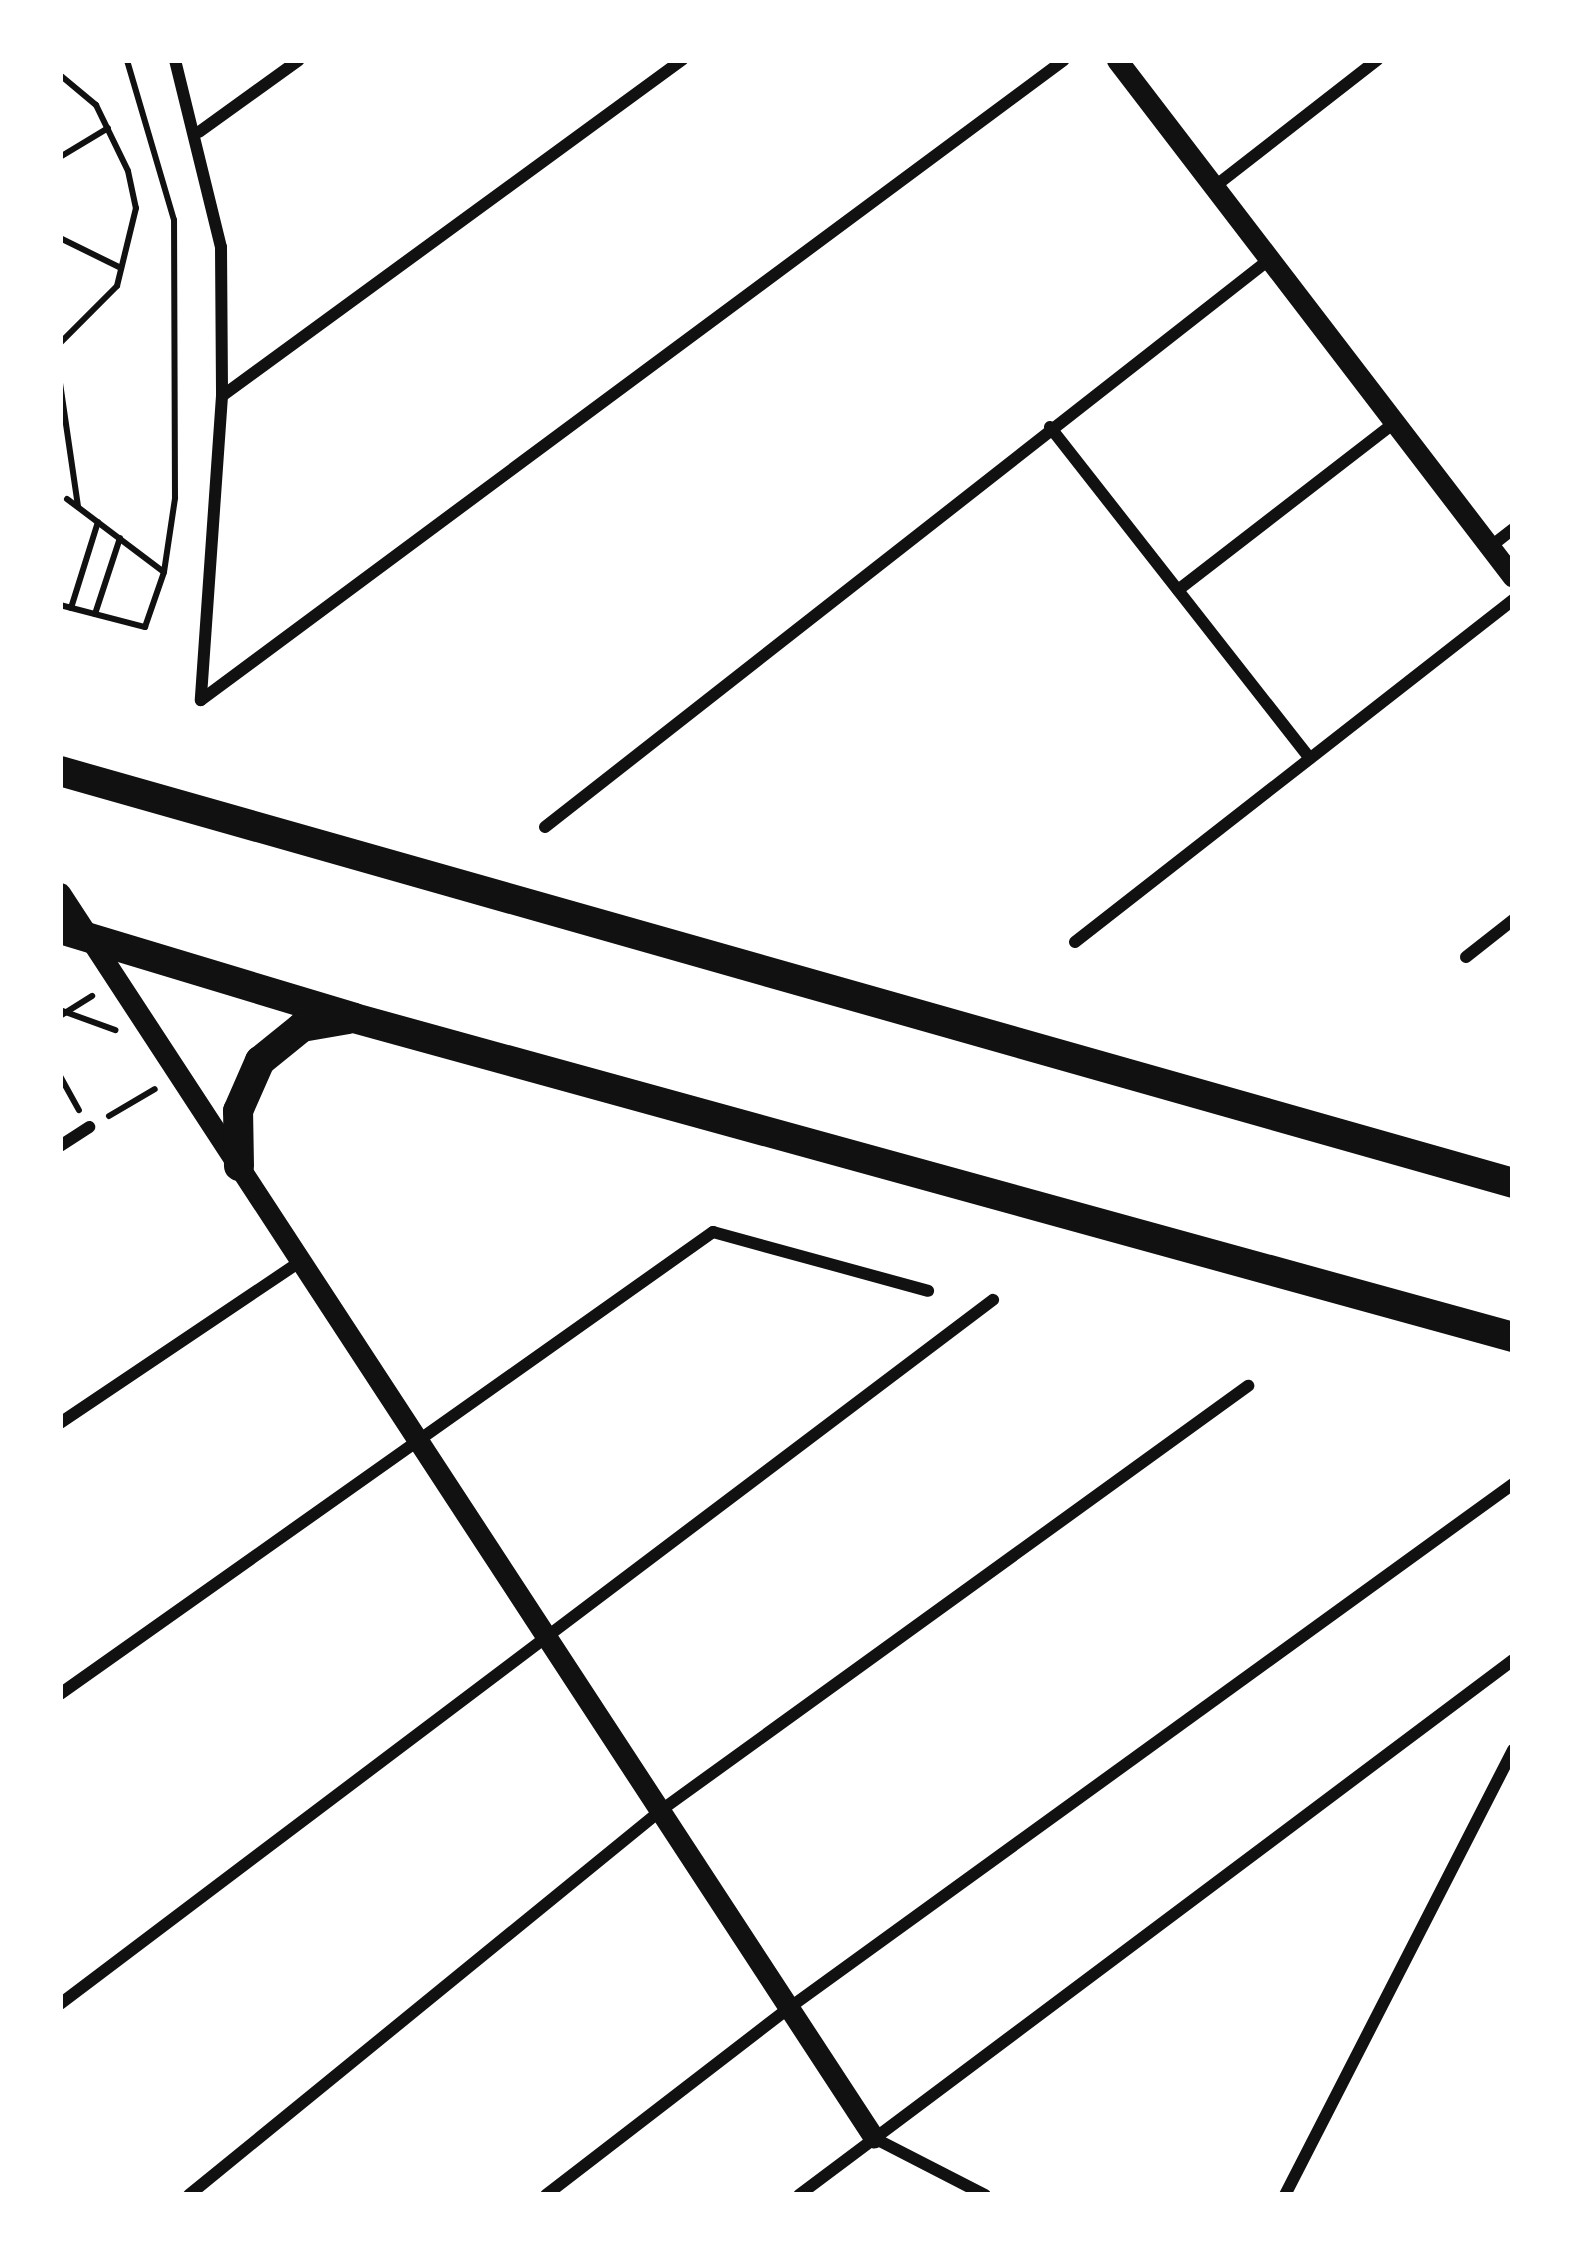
<!DOCTYPE html>
<style>
body{margin:0}
#map{position:relative;width:1573px;height:2255px;overflow:hidden;background:#fff;font-family:"DejaVu Sans",sans-serif}
div>[style]{position:absolute}
.path>*{height:6px;margin:-3px;padding:0 3px;transform-origin:3px;border-radius:3px;background:#111}
.minor>*{height:12px;margin:-6px;padding:0 6px;transform-origin:6px;border-radius:6px;background:#111}
.tertiary>*{height:21px;margin:-10.5px;padding:0 10.5px;transform-origin:10.5px;border-radius:10.5px;background:#111}
.trunk>*{height:30px;margin:-15px;padding:0 15px;transform-origin:15px;border-radius:15px;background:#111}
span{translate:-50% -50%;white-space:nowrap;text-align:center;line-height:1.15;-webkit-text-stroke:10px #fff;paint-order:stroke}
.frame{position:absolute;inset:0;border:63px solid #fff;pointer-events:none}
</style>
<div id="map">
<div class="path">
<i style="left:60px;top:75px;width:47px;rotate:39.8deg"></i>
<i style="left:96px;top:105px;width:73px;rotate:64.1deg"></i>
<i style="left:128px;top:171px;width:38px;rotate:78deg"></i>
<i style="left:136px;top:208px;width:80px;rotate:103.7deg"></i>
<i style="left:117px;top:286px;width:81px;rotate:135deg"></i>
<i style="left:60px;top:157px;width:56px;rotate:-31.1deg"></i>
<i style="left:60px;top:238px;width:68px;rotate:26.2deg"></i>
<i style="left:60px;top:383px;width:125px;rotate:81.7deg"></i>
<i style="left:67px;top:499px;width:121px;rotate:37deg"></i>
<i style="left:60px;top:605px;width:88px;rotate:14.5deg"></i>
<i style="left:145px;top:627px;width:58px;rotate:-70.9deg"></i>
<i style="left:164px;top:572px;width:75px;rotate:-81.5deg"></i>
<i style="left:175px;top:498px;width:278px;rotate:-90.2deg"></i>
<i style="left:174px;top:220px;width:167px;rotate:-106.4deg"></i>
<i style="left:71px;top:608px;width:90px;rotate:-72.6deg"></i>
<i style="left:95px;top:614px;width:80px;rotate:-71.8deg"></i>
<i style="left:60px;top:1010px;width:59px;rotate:20deg"></i>
<i style="left:60px;top:1016px;width:38px;rotate:-32deg"></i>
<i style="left:60px;top:1076px;width:39px;rotate:61deg"></i>
<i style="left:109px;top:1116px;width:53px;rotate:-30.4deg"></i>
</div>
<div class="minor">
<i style="left:175px;top:60px;width:193px;rotate:76.2deg"></i>
<i style="left:221px;top:247px;width:149px;rotate:89.6deg"></i>
<i style="left:222px;top:396px;width:305px;rotate:94deg"></i>
<i style="left:199px;top:132px;width:123px;rotate:-35.8deg"></i>
<i style="left:1214px;top:187px;width:207px;rotate:-37.9deg"></i>
<i style="left:222px;top:396px;width:570px;rotate:-36.15deg"></i>
<i style="left:1050px;top:427px;width:421px;rotate:51.9deg"></i>
<i style="left:1490px;top:547px;width:29px;rotate:-38deg"></i>
<i style="left:1178px;top:590px;width:274px;rotate:-37.7deg"></i>
<i style="left:201px;top:700px;width:1074px;rotate:-36.56deg"></i>
<i style="left:545px;top:827px;width:921px;rotate:-38.08deg"></i>
<i style="left:1075px;top:942px;width:556px;rotate:-37.98deg"></i>
<i style="left:1466px;top:957px;width:60px;rotate:-38.2deg"></i>
<i style="left:60px;top:1146px;width:35px;rotate:-33deg"></i>
<i style="left:60px;top:1423px;width:290px;rotate:-33.9deg"></i>
<i style="left:60px;top:1694px;width:800px;rotate:-35.28deg"></i>
<i style="left:713px;top:1232px;width:223px;rotate:15.3deg"></i>
<i style="left:60px;top:2004px;width:1169px;rotate:-37.04deg"></i>
<i style="left:874px;top:2138px;width:125px;rotate:27.2deg"></i>
<i style="left:189px;top:2195px;width:608px;rotate:-39.19deg"></i>
<i style="left:660px;top:1811px;width:726px;rotate:-35.86deg"></i>
<i style="left:546px;top:2195px;width:307px;rotate:-37.6deg"></i>
<i style="left:789px;top:2008px;width:894px;rotate:-35.9deg"></i>
<i style="left:799px;top:2195px;width:892px;rotate:-36.84deg"></i>
<i style="left:1285px;top:2195px;width:500px;rotate:-62.87deg"></i>
</div>
<div class="tertiary">
<i style="left:1117px;top:60px;width:651px;rotate:52.55deg"></i>
<i style="left:60px;top:893px;width:1487px;rotate:56.82deg"></i>
</div>
<div class="trunk">
<i style="left:60px;top:771px;width:1510px;rotate:15.83deg"></i>
<i style="left:60px;top:929px;width:307px;rotate:16.8deg"></i>
<i style="left:354px;top:1018px;width:1202px;rotate:15.39deg"></i>
<i style="left:239px;top:1166px;width:55px;rotate:-91deg"></i>
<i style="left:238px;top:1111px;width:55px;rotate:-66.3deg"></i>
<i style="left:260px;top:1061px;width:54px;rotate:-39deg"></i>
<i style="left:302px;top:1027px;width:47px;rotate:-9.9deg"></i>
</div>
<div class="frame"></div>
</div>
